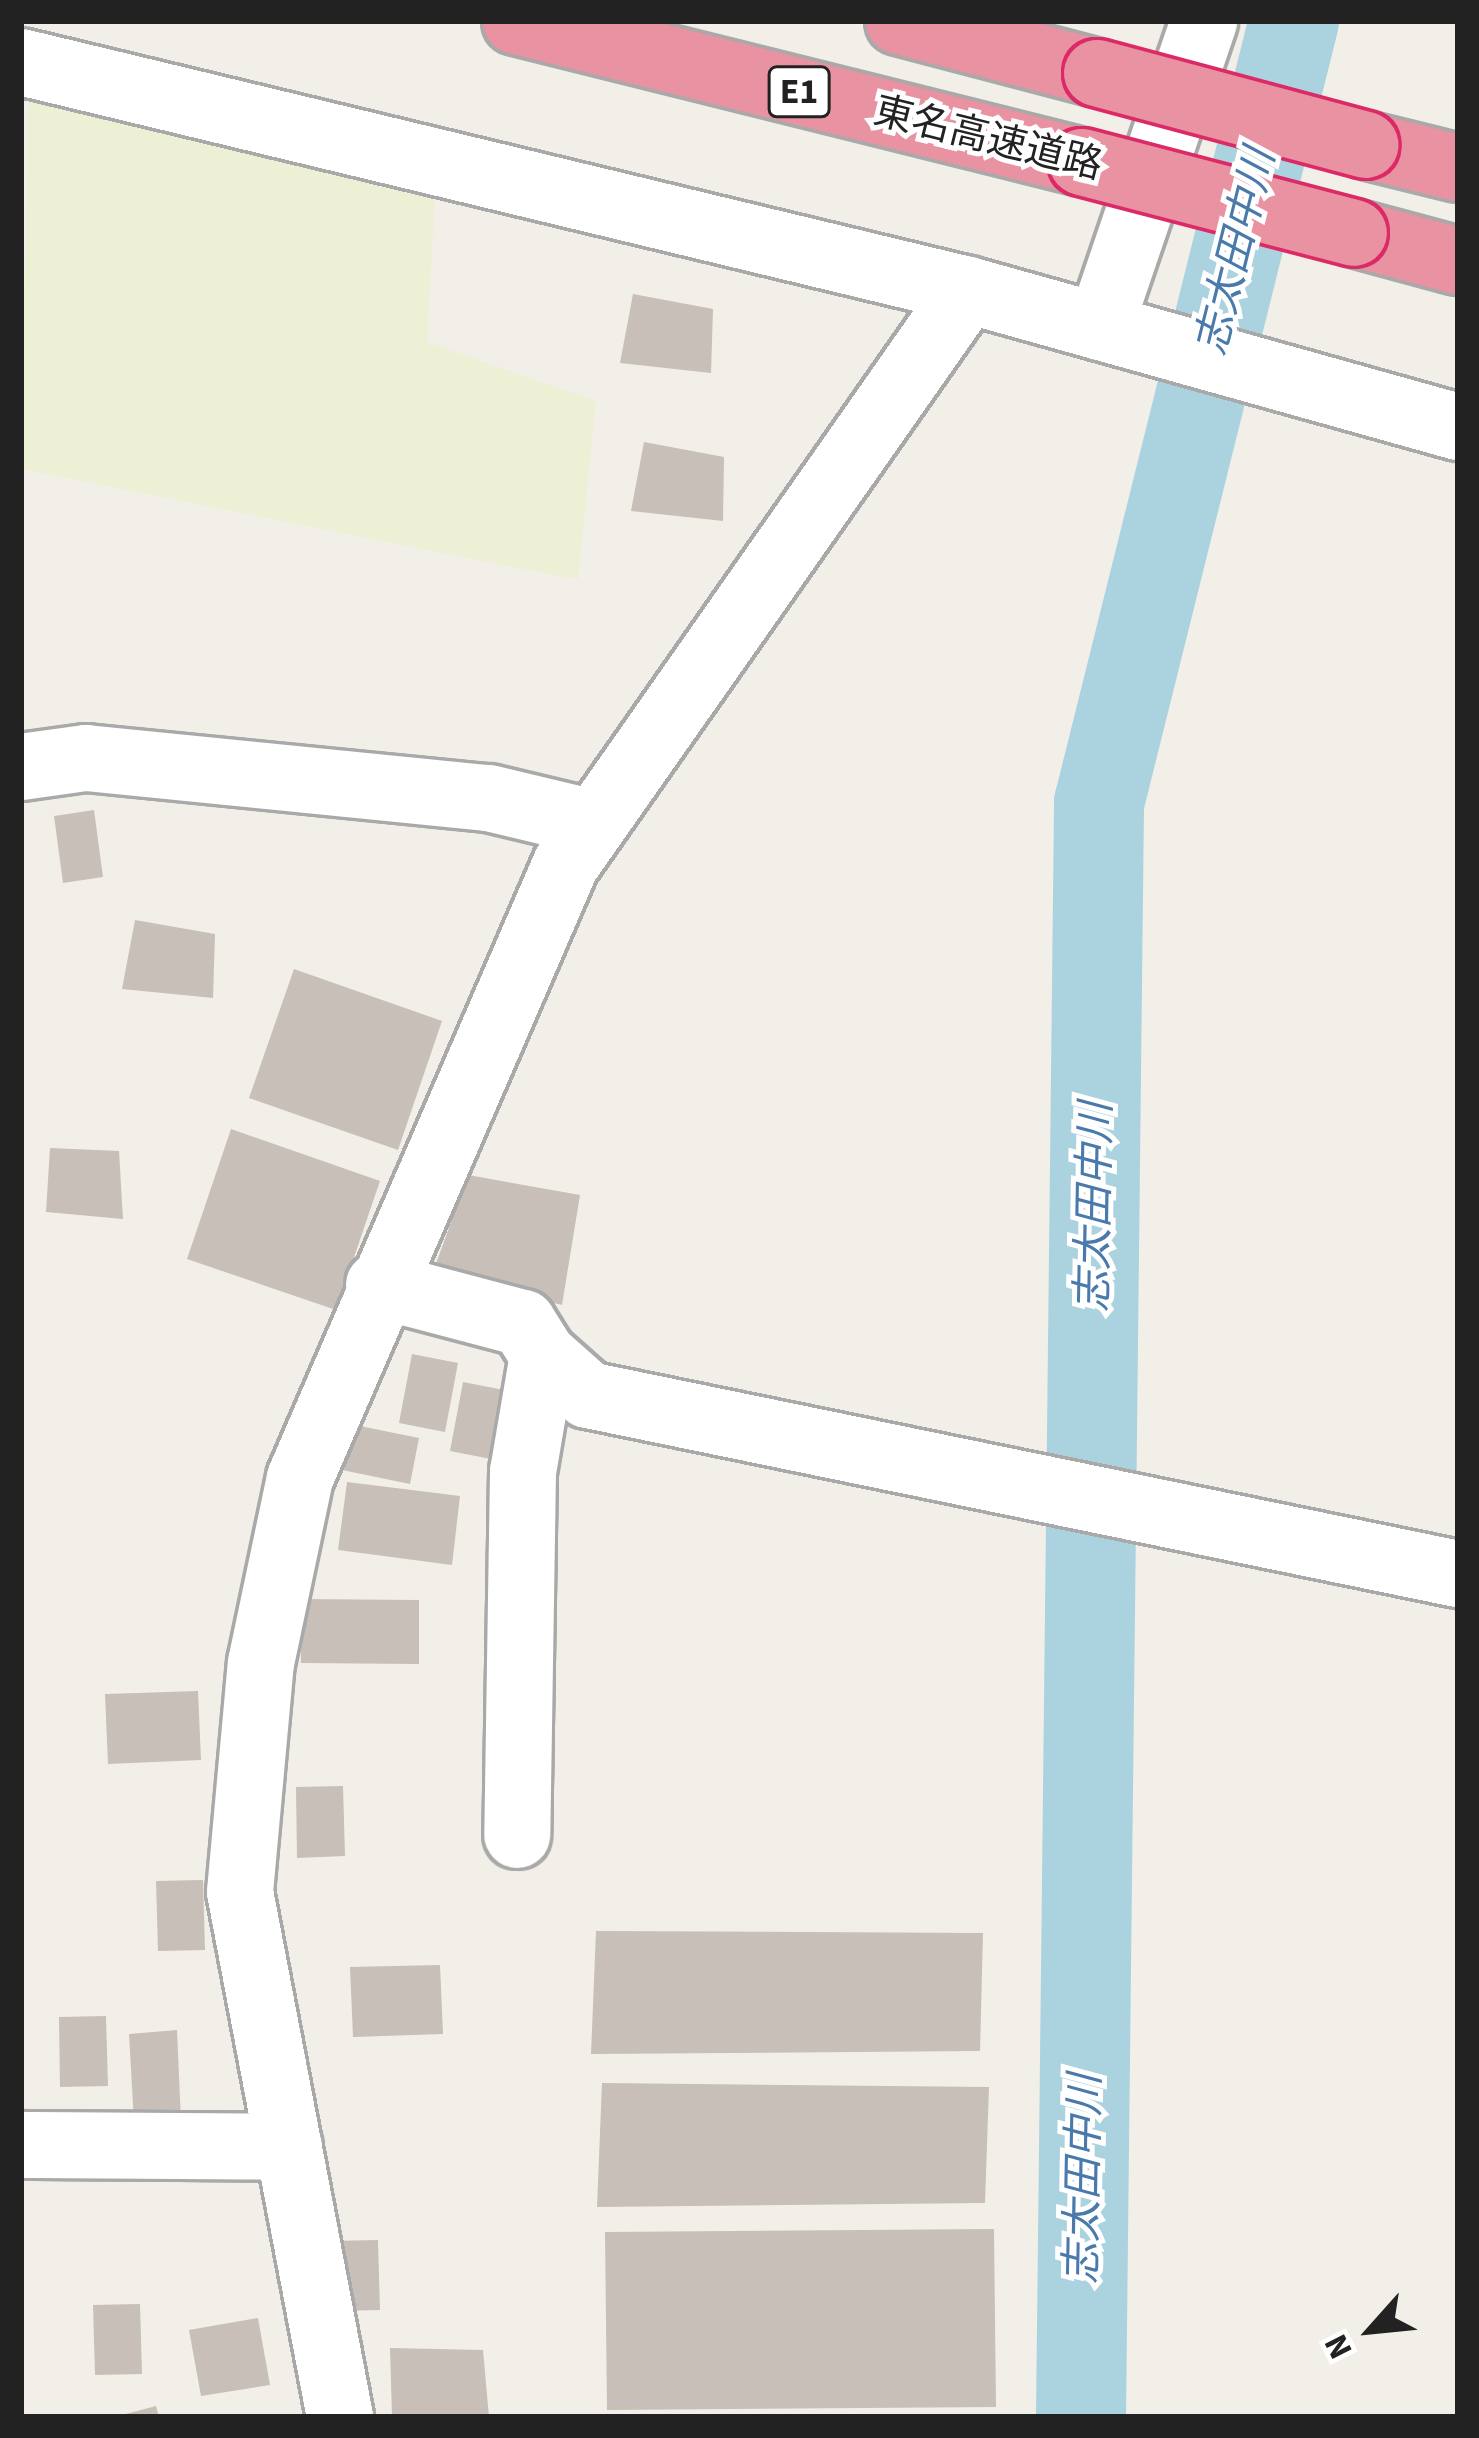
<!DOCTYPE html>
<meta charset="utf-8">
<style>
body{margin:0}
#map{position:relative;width:1479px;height:2438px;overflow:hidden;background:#f2efe9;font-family:"Source Sans 3","Noto Sans JP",sans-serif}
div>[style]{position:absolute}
.farmland>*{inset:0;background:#eef0d5}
.river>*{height:90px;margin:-45px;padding:0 45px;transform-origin:45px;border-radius:45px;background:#aad3df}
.building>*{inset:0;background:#c7bfb8}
.roads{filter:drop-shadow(3px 0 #a9a9a9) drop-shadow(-3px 0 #a9a9a9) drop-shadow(0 3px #a9a9a9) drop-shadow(0 -3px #a9a9a9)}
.minor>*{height:66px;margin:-33px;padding:0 33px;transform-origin:33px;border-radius:33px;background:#fff}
.highway>*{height:66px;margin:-33px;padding:0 33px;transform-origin:33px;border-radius:33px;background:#e892a2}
.bridges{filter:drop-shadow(3px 0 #dc2a67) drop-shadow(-3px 0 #dc2a67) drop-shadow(0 3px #dc2a67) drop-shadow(0 -3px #dc2a67)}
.highway-bridge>*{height:66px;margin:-33px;padding:0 33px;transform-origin:33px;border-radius:33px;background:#e892a2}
span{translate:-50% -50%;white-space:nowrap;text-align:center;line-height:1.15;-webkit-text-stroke:10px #fff;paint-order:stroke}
.shield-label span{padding:3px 9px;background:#fff;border:3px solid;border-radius:9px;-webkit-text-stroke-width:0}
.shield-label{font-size:36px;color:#222;font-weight:700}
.street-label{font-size:39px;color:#222}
.water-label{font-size:42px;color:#4a7aab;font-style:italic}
.frame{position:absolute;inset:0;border:24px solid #222;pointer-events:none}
.north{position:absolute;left:1311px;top:2270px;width:120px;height:120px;-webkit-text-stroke:9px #fff;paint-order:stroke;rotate:243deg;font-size:33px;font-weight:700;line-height:48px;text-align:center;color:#222}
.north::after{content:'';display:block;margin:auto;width:42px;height:54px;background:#222;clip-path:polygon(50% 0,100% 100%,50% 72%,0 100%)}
</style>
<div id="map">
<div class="farmland">
<i style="clip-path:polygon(29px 86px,435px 197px,427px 342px,596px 401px,578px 580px,21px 469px)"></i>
</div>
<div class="river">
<i style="left:1081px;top:2417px;width:1614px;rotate:-89.36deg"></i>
<i style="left:1099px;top:803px;width:806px;rotate:-76deg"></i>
</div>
<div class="building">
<i style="clip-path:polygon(633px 294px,713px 309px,711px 373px,620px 363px)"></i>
<i style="clip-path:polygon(644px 442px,724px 457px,723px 521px,631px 511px)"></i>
<i style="clip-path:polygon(94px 810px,103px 877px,63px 883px,54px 816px)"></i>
<i style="clip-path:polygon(135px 920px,215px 934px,213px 998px,122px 989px)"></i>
<i style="clip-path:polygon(294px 969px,442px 1021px,398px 1150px,249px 1098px)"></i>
<i style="clip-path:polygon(231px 1129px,380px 1181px,336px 1310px,187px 1259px)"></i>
<i style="clip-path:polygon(50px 1148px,119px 1151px,123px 1219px,46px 1212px)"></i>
<i style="clip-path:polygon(468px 1175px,580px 1195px,562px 1305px,433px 1272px)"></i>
<i style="clip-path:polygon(412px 1354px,458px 1363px,445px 1432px,399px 1423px)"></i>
<i style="clip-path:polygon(463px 1382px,509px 1391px,496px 1460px,450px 1451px)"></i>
<i style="clip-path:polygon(350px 1424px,419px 1438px,410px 1484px,342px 1470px)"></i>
<i style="clip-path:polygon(347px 1482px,460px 1496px,452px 1565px,338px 1550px)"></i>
<i style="clip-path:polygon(300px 1599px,419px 1600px,419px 1664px,301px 1663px)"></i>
<i style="clip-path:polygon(198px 1691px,201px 1760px,108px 1764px,105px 1694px)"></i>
<i style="clip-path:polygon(343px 1786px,345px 1856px,297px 1858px,296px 1787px)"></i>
<i style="clip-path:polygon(203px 1880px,205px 1950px,158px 1951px,156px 1881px)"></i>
<i style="clip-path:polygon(596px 1931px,983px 1933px,980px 2051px,591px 2054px)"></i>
<i style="clip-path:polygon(440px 1965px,443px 2034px,353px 2037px,350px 1967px)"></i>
<i style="clip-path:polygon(106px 2016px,108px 2086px,60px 2087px,59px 2017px)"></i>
<i style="clip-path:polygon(177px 2030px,181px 2121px,134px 2122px,129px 2034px)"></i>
<i style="clip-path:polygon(602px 2083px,989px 2087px,985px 2203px,597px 2207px)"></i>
<i style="clip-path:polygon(994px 2229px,996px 2407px,607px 2410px,605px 2232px)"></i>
<i style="clip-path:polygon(378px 2240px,380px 2310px,333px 2311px,332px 2241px)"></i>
<i style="clip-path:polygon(140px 2304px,142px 2374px,95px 2375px,93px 2305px)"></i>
<i style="clip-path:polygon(258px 2318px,270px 2385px,201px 2396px,189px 2330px)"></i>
<i style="clip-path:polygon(390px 2348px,483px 2350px,489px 2417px,392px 2417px)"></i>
<i style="clip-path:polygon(156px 2406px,159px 2417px,119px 2417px,118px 2416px)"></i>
</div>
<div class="roads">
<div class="minor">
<i style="left:21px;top:62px;width:974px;rotate:13.54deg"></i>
<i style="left:968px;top:290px;width:509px;rotate:15.62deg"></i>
<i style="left:1100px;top:327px;width:323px;rotate:-71.2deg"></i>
<i style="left:21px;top:767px;width:66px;rotate:-7.9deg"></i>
<i style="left:86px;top:758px;width:405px;rotate:5.7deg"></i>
<i style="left:489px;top:798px;width:107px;rotate:13.5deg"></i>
<i style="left:379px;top:1285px;width:149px;rotate:14.8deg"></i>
<i style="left:523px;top:1323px;width:38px;rotate:58deg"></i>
<i style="left:543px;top:1355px;width:119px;rotate:99.7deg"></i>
<i style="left:523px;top:1472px;width:363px;rotate:90.9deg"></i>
<i style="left:543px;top:1355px;width:60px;rotate:41.6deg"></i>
<i style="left:588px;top:1395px;width:888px;rotate:11.63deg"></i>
<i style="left:21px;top:2145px;width:268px;rotate:0.4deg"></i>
<i style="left:340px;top:2417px;width:534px;rotate:-100.78deg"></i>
<i style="left:240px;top:1892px;width:230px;rotate:-84.8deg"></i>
<i style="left:261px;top:1663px;width:189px;rotate:-78.1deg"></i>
<i style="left:300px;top:1478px;width:669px;rotate:-66.58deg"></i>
<i style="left:566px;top:864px;width:701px;rotate:-54.99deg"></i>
</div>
<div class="highway">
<i style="left:516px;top:21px;width:583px;rotate:13.99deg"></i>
<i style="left:899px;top:21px;width:205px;rotate:14.7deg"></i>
<i style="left:1365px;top:145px;width:96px;rotate:13.9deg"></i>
<i style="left:1354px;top:233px;width:108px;rotate:15.1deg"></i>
</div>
</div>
<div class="bridges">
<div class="highway-bridge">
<i style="left:1097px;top:73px;width:278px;rotate:15deg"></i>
<i style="left:1082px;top:162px;width:281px;rotate:14.6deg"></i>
</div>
</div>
<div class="shield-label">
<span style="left:799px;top:92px">E1</span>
</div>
<div class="street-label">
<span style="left:988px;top:139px;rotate:14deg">東名高速道路</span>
</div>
<div class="water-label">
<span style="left:1236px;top:252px;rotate:-76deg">志太田中川</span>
<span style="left:1095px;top:1207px;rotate:-89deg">志太田中川</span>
<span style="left:1084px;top:2179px;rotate:-89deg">志太田中川</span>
</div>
<div class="frame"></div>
<div class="north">N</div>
</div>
